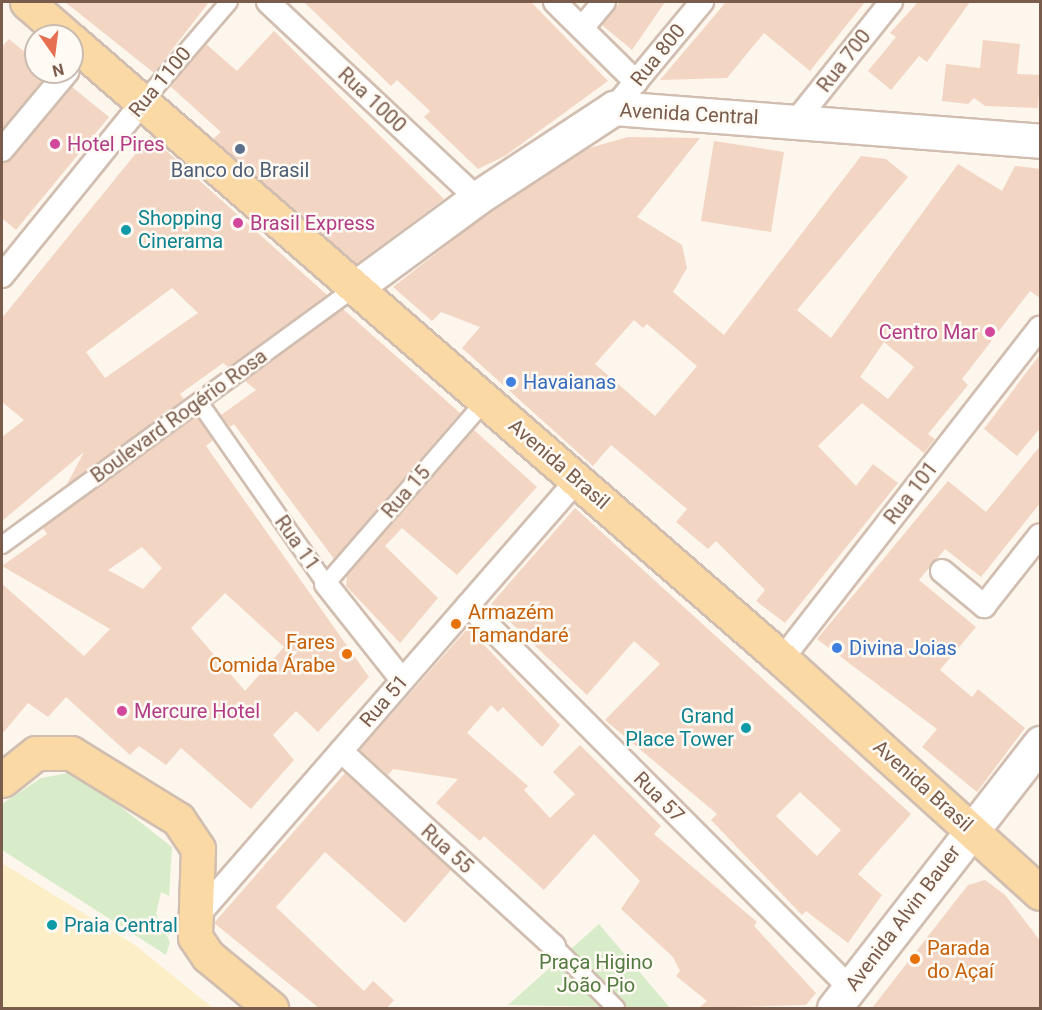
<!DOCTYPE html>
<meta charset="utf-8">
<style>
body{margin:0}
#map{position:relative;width:1042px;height:1010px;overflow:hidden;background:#fdf6ec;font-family:Roboto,sans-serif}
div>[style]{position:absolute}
.green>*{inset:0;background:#d8ecc9}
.sand>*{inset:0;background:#fcefc7}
.building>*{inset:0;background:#f3d5c3}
.roads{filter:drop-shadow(2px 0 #d1beb0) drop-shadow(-2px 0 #d1beb0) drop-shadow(0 2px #d1beb0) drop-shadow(0 -2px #d1beb0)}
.pedestrian>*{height:16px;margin:-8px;padding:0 8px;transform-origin:8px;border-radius:8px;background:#fff}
.minor>*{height:22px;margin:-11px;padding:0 11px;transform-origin:11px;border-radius:11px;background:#fff}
.secondary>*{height:33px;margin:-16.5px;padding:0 16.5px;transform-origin:16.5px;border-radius:16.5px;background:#fff}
.primary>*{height:33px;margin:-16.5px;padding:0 16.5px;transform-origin:16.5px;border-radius:16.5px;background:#fbd9a5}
.dots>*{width:16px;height:16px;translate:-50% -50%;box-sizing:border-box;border:3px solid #fffaf3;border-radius:50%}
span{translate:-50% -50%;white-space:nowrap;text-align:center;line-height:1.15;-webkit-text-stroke:5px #fffaf3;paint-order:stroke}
.street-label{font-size:20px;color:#7a5c4d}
.hotel-label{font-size:20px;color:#b23c85}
.left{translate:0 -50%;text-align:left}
.right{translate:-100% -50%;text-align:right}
.service-label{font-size:20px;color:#4e5e75}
.culture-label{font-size:20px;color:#0d838f}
.shop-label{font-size:20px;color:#366cbe}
.food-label{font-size:20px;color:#c56008}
.park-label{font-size:20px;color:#537a41}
.frame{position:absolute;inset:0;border:3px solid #7a5c4d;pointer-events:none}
.north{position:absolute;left:24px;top:24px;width:60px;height:60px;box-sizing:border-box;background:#fffaf3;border:2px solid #cabbb1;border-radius:50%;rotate:166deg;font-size:16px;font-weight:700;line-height:24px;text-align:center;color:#7a5c4d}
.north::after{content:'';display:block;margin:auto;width:21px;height:27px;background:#e76f51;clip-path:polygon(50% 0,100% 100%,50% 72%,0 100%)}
</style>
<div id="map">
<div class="green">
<i style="clip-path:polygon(68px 773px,80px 775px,172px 847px,169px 896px,161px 892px,156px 914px,170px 942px,166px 955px,2px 850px,2px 804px,41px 778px)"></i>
<i style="clip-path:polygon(599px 924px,670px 1008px,508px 1005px)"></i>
</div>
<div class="sand">
<i style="clip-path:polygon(2px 863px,135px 945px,213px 1008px,2px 1008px)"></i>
</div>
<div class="building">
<i style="clip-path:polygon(65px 2px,209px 2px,154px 73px)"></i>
<i style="clip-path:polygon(304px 2px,531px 2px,608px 81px,505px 156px,478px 169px,424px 117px,430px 111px,397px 80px,391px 86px)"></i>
<i style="clip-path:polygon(620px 2px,665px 2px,632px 50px,602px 25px)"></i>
<i style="clip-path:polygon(726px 2px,865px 2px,810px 71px,764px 33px,727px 78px,660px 80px)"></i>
<i style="clip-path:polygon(918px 2px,970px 2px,927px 62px,919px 56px,891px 90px,868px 71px,896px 37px,890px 33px)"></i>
<i style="clip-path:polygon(274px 31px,444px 199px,356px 264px,213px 139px,221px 132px,170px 86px,206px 44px,237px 71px)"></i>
<i style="clip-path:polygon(9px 39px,26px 53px,36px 41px,36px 72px,49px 72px,2px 130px,2px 47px)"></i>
<i style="clip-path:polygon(983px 40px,1020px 44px,1017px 74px,1040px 75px,1038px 108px,985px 106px,974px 98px,968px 104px,942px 101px,946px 64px,980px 68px)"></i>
<i style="clip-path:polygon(72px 87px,109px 117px,16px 230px,2px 218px,2px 163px,12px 159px)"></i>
<i style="clip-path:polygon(evenodd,150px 136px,327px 295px,228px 367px,223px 363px,180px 394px,184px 399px,66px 486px,84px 452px,2px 521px,2px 437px,24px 420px,2px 402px,2px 318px,150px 136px,172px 288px,198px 313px,105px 378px,86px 352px,172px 288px)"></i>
<i style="clip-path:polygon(evenodd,628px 137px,700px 138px,637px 217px,682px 245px,687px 268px,673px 292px,724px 335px,861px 156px,886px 159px,908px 177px,797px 310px,831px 338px,958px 164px,1002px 191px,1015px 166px,1041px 169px,1041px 299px,1030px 291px,962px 379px,968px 385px,928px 434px,935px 439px,924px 453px,862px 403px,818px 446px,856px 486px,873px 464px,898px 483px,785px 623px,756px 601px,765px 590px,716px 541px,708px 549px,676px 522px,687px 509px,611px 445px,593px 466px,462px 348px,480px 327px,441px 312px,432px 321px,393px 287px,488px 213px,586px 149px,628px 137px,634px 320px,643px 328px,647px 324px,697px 366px,655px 416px,595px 364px,634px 320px,628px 137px,884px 342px,914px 367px,888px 399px,860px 377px,884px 342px)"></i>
<i style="clip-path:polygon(714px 141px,784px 152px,771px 232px,701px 221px)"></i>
<i style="clip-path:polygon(343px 309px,460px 413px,334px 559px,234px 424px,230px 427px,221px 415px,256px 390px,245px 381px)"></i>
<i style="clip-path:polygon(1041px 353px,1041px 427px,1017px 456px,984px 429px)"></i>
<i style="clip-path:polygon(evenodd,196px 416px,213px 440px,206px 446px,369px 677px,318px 732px,296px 711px,273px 735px,294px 760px,251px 809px,181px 748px,166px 765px,139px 746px,130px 755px,66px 697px,48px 717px,28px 703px,2px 734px,2px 584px,84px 656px,110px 629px,2px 566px,47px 534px,43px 528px,196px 416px,142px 547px,162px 568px,143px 589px,108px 570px,142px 547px,196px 416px,225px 593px,284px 647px,245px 691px,191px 628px,225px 593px)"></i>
<i style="clip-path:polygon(474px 430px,537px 487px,457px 575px,402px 528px,385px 546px,438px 598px,400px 643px,346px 586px,347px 576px)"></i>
<i style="clip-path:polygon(1041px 445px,1041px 502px,981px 577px,945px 549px,919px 580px,976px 627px,940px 670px,972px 697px,978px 689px,1025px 728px,977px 792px,922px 747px,937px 729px,817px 639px,948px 481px,986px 512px)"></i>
<i style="clip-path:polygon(evenodd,575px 508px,911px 814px,858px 874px,882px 895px,848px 943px,806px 911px,802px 915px,711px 820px,717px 814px,605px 720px,660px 664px,634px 641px,587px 695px,491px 604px,575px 508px,800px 792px,841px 830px,817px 856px,776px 816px,800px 792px)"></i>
<i style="clip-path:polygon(468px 628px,560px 725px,542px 747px,503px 707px,498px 712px,491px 705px,467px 733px,528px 786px,524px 790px,550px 818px,575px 794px,553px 772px,580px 745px,661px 826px,654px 834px,757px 922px,754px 926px,816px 993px,806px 1005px,699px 1008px,707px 1001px,676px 976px,680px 971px,673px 957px,621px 909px,640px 881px,594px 834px,544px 890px,484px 836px,480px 841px,436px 803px,458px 779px,393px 769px,388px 775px,360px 750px)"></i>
<i style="clip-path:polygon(345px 773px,451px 870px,405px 923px,325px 852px,276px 907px,364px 991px,373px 981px,394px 1000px,387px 1008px,319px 1008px,214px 923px)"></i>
<i style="clip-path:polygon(985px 880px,1005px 895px,1041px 942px,1041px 1008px,872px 1008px,968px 885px)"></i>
</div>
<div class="roads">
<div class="pedestrian">
<i style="left:142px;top:103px;width:133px;rotate:-49.3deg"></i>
<i style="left:199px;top:402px;width:222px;rotate:55.1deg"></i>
<i style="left:326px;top:584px;width:244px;rotate:-49deg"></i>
<i style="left:2px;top:545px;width:438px;rotate:-36.1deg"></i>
<i style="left:554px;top:946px;width:88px;rotate:45deg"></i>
</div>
<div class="minor">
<i style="left:268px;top:2px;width:287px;rotate:43.2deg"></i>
<i style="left:555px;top:2px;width:114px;rotate:44.6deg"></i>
<i style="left:582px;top:28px;width:34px;rotate:-50deg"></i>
<i style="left:614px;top:108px;width:138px;rotate:-50.3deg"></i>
<i style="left:796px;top:121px;width:152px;rotate:-51.4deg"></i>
<i style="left:2px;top:150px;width:102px;rotate:-50.2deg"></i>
<i style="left:2px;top:276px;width:223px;rotate:-51deg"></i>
<i style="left:942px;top:571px;width:55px;rotate:39.8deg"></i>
<i style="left:984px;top:606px;width:90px;rotate:-51.7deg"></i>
<i style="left:326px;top:584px;width:122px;rotate:51.6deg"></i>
<i style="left:468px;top:605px;width:541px;rotate:45.07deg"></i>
<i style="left:782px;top:659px;width:420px;rotate:-52.1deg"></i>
<i style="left:341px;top:751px;width:289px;rotate:42.5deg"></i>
<i style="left:194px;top:920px;width:583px;rotate:-48.96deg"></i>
</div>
<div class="secondary">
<i style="left:356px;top:287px;width:150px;rotate:-36.3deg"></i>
<i style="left:477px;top:198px;width:164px;rotate:-33.3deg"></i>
<i style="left:614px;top:108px;width:427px;rotate:4.4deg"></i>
<i style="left:834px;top:1008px;width:336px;rotate:-52.1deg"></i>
</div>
<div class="primary">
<i style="left:27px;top:2px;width:52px;rotate:41.1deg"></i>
<i style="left:72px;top:41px;width:941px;rotate:41.04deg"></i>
<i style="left:782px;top:659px;width:348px;rotate:42.2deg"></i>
<i style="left:2px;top:780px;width:43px;rotate:-38.5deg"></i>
<i style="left:36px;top:753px;width:35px"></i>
<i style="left:71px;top:753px;width:126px;rotate:31.7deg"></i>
<i style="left:178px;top:819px;width:36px;rotate:56deg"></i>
<i style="left:198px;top:849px;width:88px;rotate:92deg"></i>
<i style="left:195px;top:937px;width:23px;rotate:56deg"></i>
<i style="left:208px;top:956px;width:82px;rotate:39.5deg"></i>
</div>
</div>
<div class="dots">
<i style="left:55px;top:144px;background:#d1479c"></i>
<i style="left:240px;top:149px;background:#5c6f8a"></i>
<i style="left:238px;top:223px;background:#d1479c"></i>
<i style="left:126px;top:230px;background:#0f9aa8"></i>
<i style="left:990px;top:332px;background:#d1479c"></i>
<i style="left:511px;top:382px;background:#3f7fe0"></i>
<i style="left:456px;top:624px;background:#e8710a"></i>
<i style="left:837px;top:648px;background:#3f7fe0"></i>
<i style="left:347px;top:654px;background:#e8710a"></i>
<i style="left:122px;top:711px;background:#d1479c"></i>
<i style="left:746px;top:728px;background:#0f9aa8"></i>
<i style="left:52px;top:925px;background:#0f9aa8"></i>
<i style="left:915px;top:959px;background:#e8710a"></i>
</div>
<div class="street-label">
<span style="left:658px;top:55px;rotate:-51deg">Rua 800</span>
<span style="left:844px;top:61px;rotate:-52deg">Rua 700</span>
<span style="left:160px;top:82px;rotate:-50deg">Rua 1100</span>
<span style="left:372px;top:100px;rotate:43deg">Rua 1000</span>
<span style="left:689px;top:114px;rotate:3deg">Avenida Central</span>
<span style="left:179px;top:416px;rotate:-36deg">Boulevard Rogério Rosa</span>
<span style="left:559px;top:464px;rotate:41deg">Avenida Brasil</span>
<span style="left:406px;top:492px;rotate:-49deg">Rua 15</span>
<span style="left:911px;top:493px;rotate:-52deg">Rua 101</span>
<span style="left:297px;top:543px;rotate:55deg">Rua 11</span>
<span style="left:384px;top:701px;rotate:-49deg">Rua 51</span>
<span style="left:923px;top:786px;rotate:42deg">Avenida Brasil</span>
<span style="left:659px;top:797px;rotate:45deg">Rua 57</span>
<span style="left:447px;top:849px;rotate:42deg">Rua 55</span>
<span style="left:903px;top:918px;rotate:-53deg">Avenida Alvin Bauer</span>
</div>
<div class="hotel-label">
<span class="left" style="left:67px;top:144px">Hotel Pires</span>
<span class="left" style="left:250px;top:223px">Brasil Express</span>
<span class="right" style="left:978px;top:332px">Centro Mar</span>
<span class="left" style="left:134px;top:711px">Mercure Hotel</span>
</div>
<div class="service-label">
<span style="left:240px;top:170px">Banco do Brasil</span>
</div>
<div class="culture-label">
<span class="left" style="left:138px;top:230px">Shopping<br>Cinerama</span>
<span class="right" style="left:734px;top:728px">Grand<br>Place Tower</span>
<span class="left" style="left:64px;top:925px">Praia Central</span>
</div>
<div class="shop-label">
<span class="left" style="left:523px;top:382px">Havaianas</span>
<span class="left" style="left:849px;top:648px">Divina Joias</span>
</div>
<div class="food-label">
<span class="left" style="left:468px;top:624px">Armazém<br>Tamandaré</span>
<span class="right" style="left:335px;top:654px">Fares<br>Comida Árabe</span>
<span class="left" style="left:927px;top:960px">Parada<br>do Açaí</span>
</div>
<div class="park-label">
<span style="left:596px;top:974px">Praça Higino<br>João Pio</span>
</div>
<div class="frame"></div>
<div class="north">N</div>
</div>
